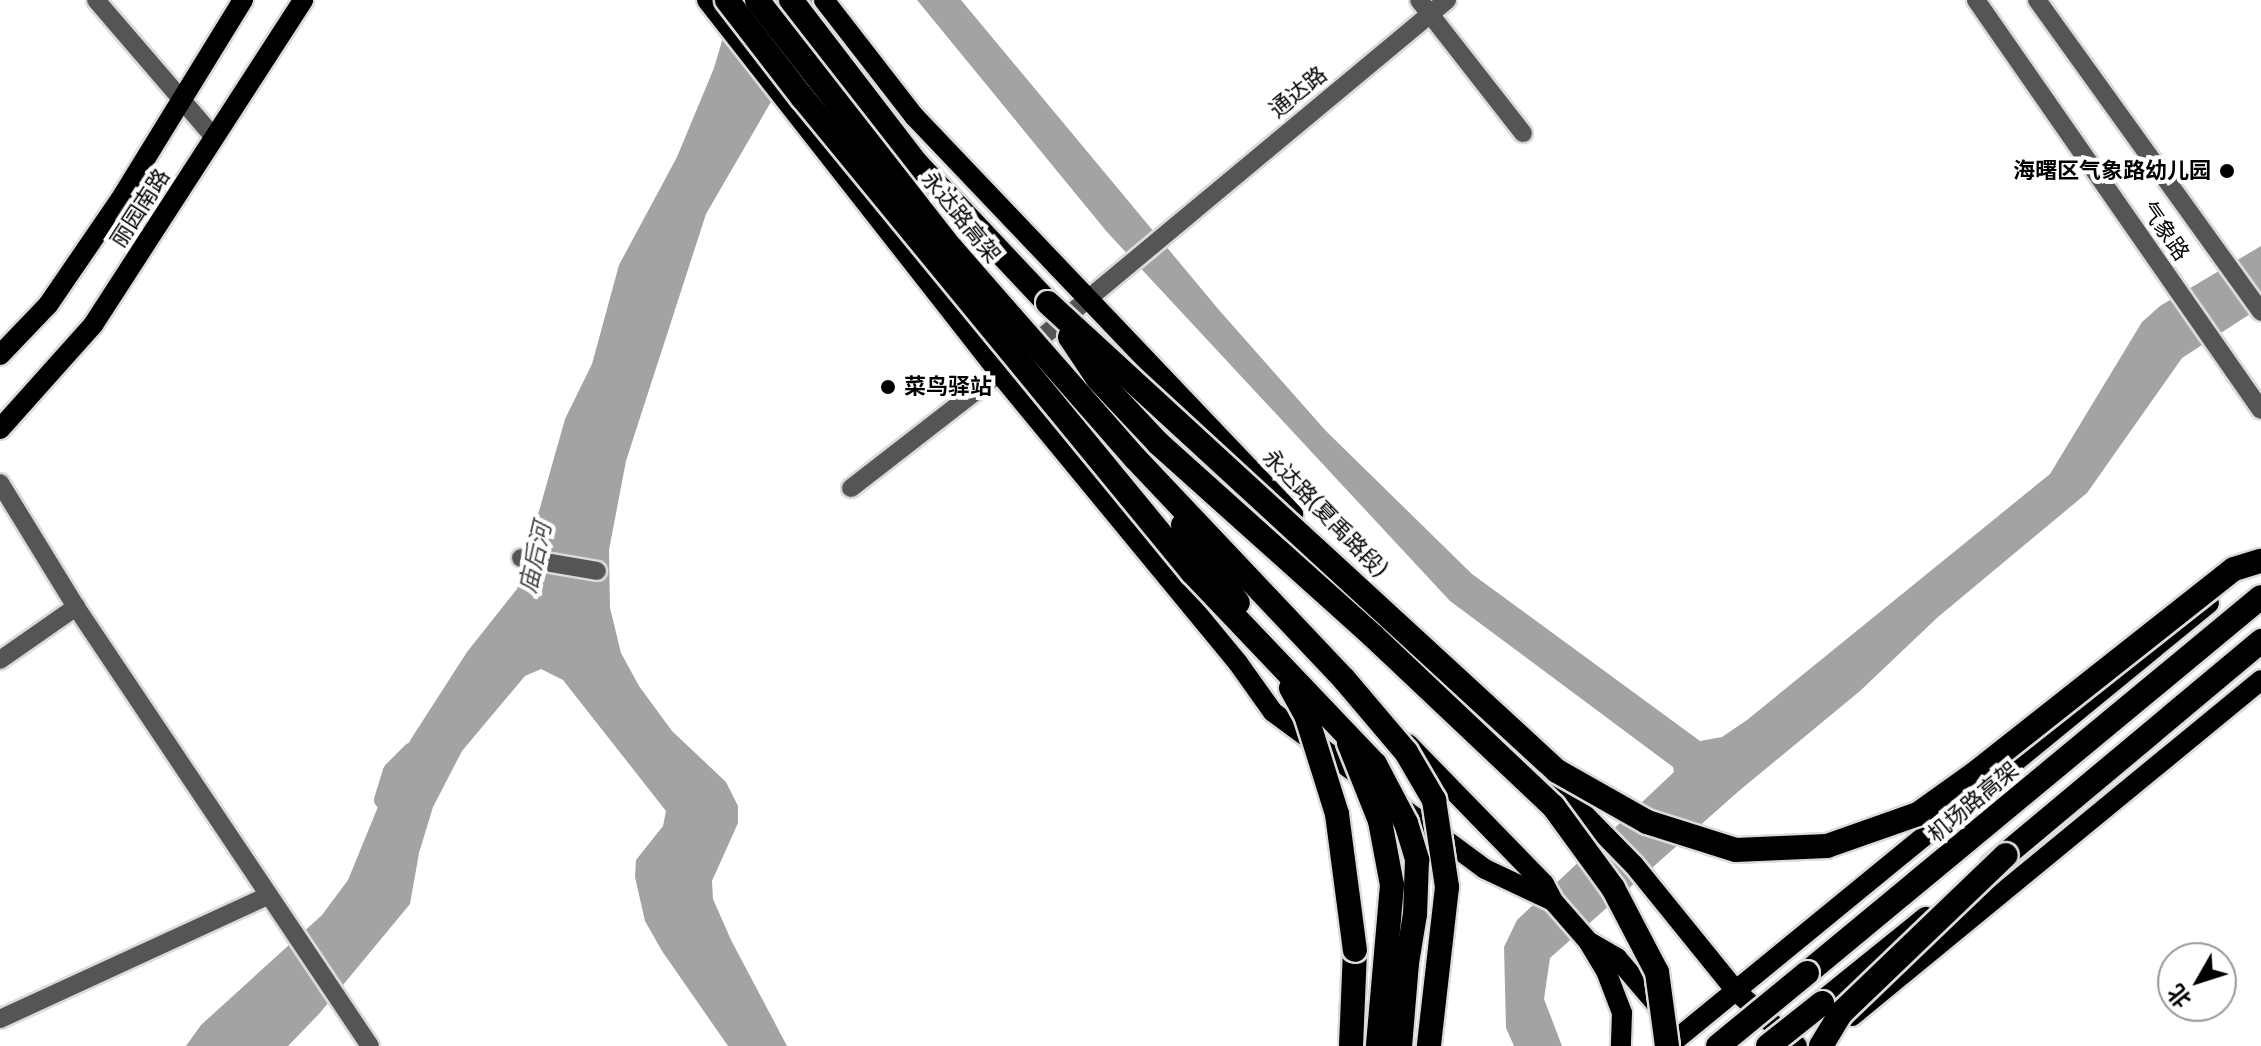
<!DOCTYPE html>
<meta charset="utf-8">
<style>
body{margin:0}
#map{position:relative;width:2261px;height:1046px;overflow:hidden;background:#fff;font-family:"Fira Sans Condensed","Noto Sans SC",sans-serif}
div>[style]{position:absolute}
.water>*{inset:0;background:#a3a3a3}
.canal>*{height:18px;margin:-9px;padding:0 9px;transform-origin:9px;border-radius:9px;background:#a3a3a3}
.roads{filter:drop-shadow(2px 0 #dbdbdb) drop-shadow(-2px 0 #dbdbdb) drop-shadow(0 2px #dbdbdb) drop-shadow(0 -2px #dbdbdb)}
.minor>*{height:18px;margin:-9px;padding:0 9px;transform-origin:9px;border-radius:9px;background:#555}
.major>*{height:20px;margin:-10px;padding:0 10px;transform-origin:10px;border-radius:10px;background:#000}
.highway>*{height:24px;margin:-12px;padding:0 12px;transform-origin:12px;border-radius:12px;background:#000}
.bridges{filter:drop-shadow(2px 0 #dbdbdb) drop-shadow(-2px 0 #dbdbdb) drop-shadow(0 2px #dbdbdb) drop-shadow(0 -2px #dbdbdb)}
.highway-bridge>*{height:24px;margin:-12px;padding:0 12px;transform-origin:12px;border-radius:12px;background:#000}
.dots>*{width:22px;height:22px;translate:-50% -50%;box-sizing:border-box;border:4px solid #fff;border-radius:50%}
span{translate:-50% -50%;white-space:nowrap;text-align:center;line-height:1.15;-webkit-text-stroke:8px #fff;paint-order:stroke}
.street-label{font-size:22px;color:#000}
.poi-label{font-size:22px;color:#000;font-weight:700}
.right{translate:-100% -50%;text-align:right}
.left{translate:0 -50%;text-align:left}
.water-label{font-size:24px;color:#444;font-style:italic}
.north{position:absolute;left:2157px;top:942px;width:80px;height:80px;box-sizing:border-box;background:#fff;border:2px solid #999;border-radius:50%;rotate:231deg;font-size:22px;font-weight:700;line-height:32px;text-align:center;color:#000}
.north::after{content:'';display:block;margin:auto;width:28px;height:36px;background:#000;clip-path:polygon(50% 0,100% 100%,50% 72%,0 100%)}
</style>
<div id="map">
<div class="water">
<i style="clip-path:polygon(734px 0,830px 0,706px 214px,626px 461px,609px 550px,610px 608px,621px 653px,639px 686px,672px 731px,726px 782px,738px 806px,738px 823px,712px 881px,713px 899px,731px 940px,787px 1046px,728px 1046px,662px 951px,645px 921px,635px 877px,636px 860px,663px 826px,666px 811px,563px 680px,541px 669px,525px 676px,462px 751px,433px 807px,419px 853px,410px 904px,319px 1014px,288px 1046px,186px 1046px,201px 1025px,322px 915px,348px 880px,384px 792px,411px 739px,467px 652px,517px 589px,565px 419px,592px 364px,619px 265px,677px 157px,714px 68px)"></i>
<i style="clip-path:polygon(917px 0,961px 0,1219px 310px,1326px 431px,1472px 574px,1700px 741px,1722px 737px,1747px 720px,2050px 474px,2142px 322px,2160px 306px,2261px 246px,2261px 307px,2182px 358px,2087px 493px,1938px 617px,1860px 691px,1740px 790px,1550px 958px,1544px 999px,1562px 1046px,1514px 1046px,1506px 1028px,1504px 947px,1517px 920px,1674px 772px,1673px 767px,1450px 601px,1107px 232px)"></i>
</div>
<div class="canal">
<i style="left:383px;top:800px;width:30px;rotate:-73deg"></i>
<i style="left:392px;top:771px;width:28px;rotate:-45deg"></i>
</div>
<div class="roads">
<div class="minor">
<i style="left:96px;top:0;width:181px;rotate:49.3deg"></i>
<i style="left:1419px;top:0;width:169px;rotate:52deg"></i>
<i style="left:1976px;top:0;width:499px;rotate:55.2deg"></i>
<i style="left:2037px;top:0;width:384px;rotate:54.3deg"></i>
<i style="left:0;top:483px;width:145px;rotate:58.5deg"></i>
<i style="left:76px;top:607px;width:528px;rotate:56.19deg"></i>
<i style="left:851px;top:488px;width:187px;rotate:-37.8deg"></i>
<i style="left:999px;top:373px;width:583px;rotate:-39.78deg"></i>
<i style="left:521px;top:558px;width:77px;rotate:9.7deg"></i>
<i style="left:0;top:660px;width:93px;rotate:-34.9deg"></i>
<i style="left:0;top:1019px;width:294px;rotate:-24.7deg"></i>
</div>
<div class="major">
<i style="left:707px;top:0;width:474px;rotate:51.9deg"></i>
<i style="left:999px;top:373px;width:376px;rotate:50.5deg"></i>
<i style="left:1238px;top:663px;width:60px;rotate:54.5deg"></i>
<i style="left:1273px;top:712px;width:114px;rotate:36.5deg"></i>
<i style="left:824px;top:0;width:147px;rotate:52.2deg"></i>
<i style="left:914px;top:116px;width:550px;rotate:46.4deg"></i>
<i style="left:0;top:355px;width:69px;rotate:-46.2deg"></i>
<i style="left:48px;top:305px;width:127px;rotate:-55.6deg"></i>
<i style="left:120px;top:200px;width:235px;rotate:-58.4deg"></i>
<i style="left:0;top:429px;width:140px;rotate:-48.2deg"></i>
<i style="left:93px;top:325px;width:387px;rotate:-57.1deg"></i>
<i style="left:1408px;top:744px;width:195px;rotate:45.8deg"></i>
<i style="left:1544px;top:884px;width:19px;rotate:62deg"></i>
<i style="left:1553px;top:901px;width:53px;rotate:48.8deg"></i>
<i style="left:1588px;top:941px;width:35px;rotate:59deg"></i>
<i style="left:1606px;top:971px;width:45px;rotate:69.1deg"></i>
<i style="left:1622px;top:1013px;width:33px;rotate:92deg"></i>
<i style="left:1535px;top:764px;width:141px;rotate:45.6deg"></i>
<i style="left:1634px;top:865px;width:162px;rotate:51deg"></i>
<i style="left:1736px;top:991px;width:82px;rotate:42deg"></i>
<i style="left:1397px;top:804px;width:109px;rotate:36.5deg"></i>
<i style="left:1485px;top:869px;width:75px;rotate:25.2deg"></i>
<i style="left:1591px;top:943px;width:30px;rotate:30deg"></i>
<i style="left:1617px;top:958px;width:74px;rotate:49.4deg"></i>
<i style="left:1852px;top:1016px;width:529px;rotate:-39.4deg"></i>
<i style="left:1668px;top:1046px;width:699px;rotate:-39.31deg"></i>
</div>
<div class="highway">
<i style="left:791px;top:0;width:207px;rotate:52.5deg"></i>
<i style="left:917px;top:164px;width:191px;rotate:46.7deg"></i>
<i style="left:1992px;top:866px;width:351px;rotate:-39.9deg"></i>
<i style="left:1807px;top:973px;width:589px;rotate:-39.63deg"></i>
<i style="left:1822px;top:1003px;width:134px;rotate:-38.9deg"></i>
<i style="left:1351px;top:1046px;width:96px;rotate:-87.6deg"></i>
</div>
</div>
<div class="bridges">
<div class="highway-bridge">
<i style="left:727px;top:0;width:123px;rotate:52.3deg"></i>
<i style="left:802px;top:97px;width:615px;rotate:50.61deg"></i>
<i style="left:1192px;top:572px;width:265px;rotate:46.4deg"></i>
<i style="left:1375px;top:764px;width:67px;rotate:62.3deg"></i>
<i style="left:1406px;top:823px;width:39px;rotate:73deg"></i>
<i style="left:1417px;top:860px;width:54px;rotate:92.1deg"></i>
<i style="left:1415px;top:914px;width:50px;rotate:99.3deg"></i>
<i style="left:1407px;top:963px;width:83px;rotate:94.8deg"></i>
<i style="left:757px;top:0;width:315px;rotate:52deg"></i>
<i style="left:951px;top:248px;width:279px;rotate:48.8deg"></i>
<i style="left:1135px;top:458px;width:304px;rotate:46.6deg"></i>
<i style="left:1344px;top:679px;width:96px;rotate:49.7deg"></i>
<i style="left:1406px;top:752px;width:56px;rotate:59.7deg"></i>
<i style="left:1434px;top:800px;width:88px;rotate:81.5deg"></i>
<i style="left:1447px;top:887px;width:160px;rotate:96.5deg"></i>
<i style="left:1048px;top:303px;width:691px;rotate:42.6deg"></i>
<i style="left:1557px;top:771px;width:103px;rotate:29.5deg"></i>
<i style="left:1647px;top:822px;width:93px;rotate:17.5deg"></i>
<i style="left:1736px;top:850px;width:91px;rotate:-2.5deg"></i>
<i style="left:1827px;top:846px;width:96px;rotate:-19.4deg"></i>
<i style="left:1918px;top:814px;width:74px;rotate:-35.6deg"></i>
<i style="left:1978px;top:771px;width:326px;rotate:-38.3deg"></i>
<i style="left:2234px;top:569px;width:28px;rotate:-17deg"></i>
<i style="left:1070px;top:337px;width:50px;rotate:56.3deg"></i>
<i style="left:1098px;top:379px;width:88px;rotate:46.8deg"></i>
<i style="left:1158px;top:443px;width:289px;rotate:41.9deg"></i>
<i style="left:1373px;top:636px;width:248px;rotate:43.4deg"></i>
<i style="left:1553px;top:806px;width:102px;rotate:53.8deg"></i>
<i style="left:1613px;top:888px;width:95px;rotate:62.4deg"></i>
<i style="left:1657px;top:972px;width:75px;rotate:82.3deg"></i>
<i style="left:1183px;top:525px;width:95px;rotate:54.8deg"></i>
<i style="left:1291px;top:688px;width:31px;rotate:61deg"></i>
<i style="left:1306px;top:715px;width:104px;rotate:72.6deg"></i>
<i style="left:1337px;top:814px;width:137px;rotate:82.5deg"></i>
<i style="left:1349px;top:743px;width:84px;rotate:68.3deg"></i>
<i style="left:1380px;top:821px;width:65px;rotate:79.4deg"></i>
<i style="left:1392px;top:885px;width:162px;rotate:95deg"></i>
<i style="left:1718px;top:1046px;width:115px;rotate:-39.4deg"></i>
<i style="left:1768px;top:1046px;width:69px;rotate:-38.5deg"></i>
<i style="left:1821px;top:1046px;width:39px;rotate:-59deg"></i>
<i style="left:1841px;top:1013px;width:228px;rotate:-43.8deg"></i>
</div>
</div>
<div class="dots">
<i style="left:2227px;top:171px;background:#000"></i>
<i style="left:888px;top:387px;background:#000"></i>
</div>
<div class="street-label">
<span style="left:1298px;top:92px;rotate:-39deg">通达路</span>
<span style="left:140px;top:208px;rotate:-57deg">丽园南路</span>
<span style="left:961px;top:217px;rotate:51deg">永达路高架</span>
<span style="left:2165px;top:231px;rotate:55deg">气象路</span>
<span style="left:1325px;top:513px;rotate:46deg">永达路(夏禹路段)</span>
<span style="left:1973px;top:802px;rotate:-40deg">机场路高架</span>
</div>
<div class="poi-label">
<span class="right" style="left:2211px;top:171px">海曙区气象路幼儿园</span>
<span class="left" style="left:904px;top:387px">菜鸟驿站</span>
</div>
<div class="water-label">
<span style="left:536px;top:558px;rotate:-77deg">庙后河</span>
</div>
<div class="north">北</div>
</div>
